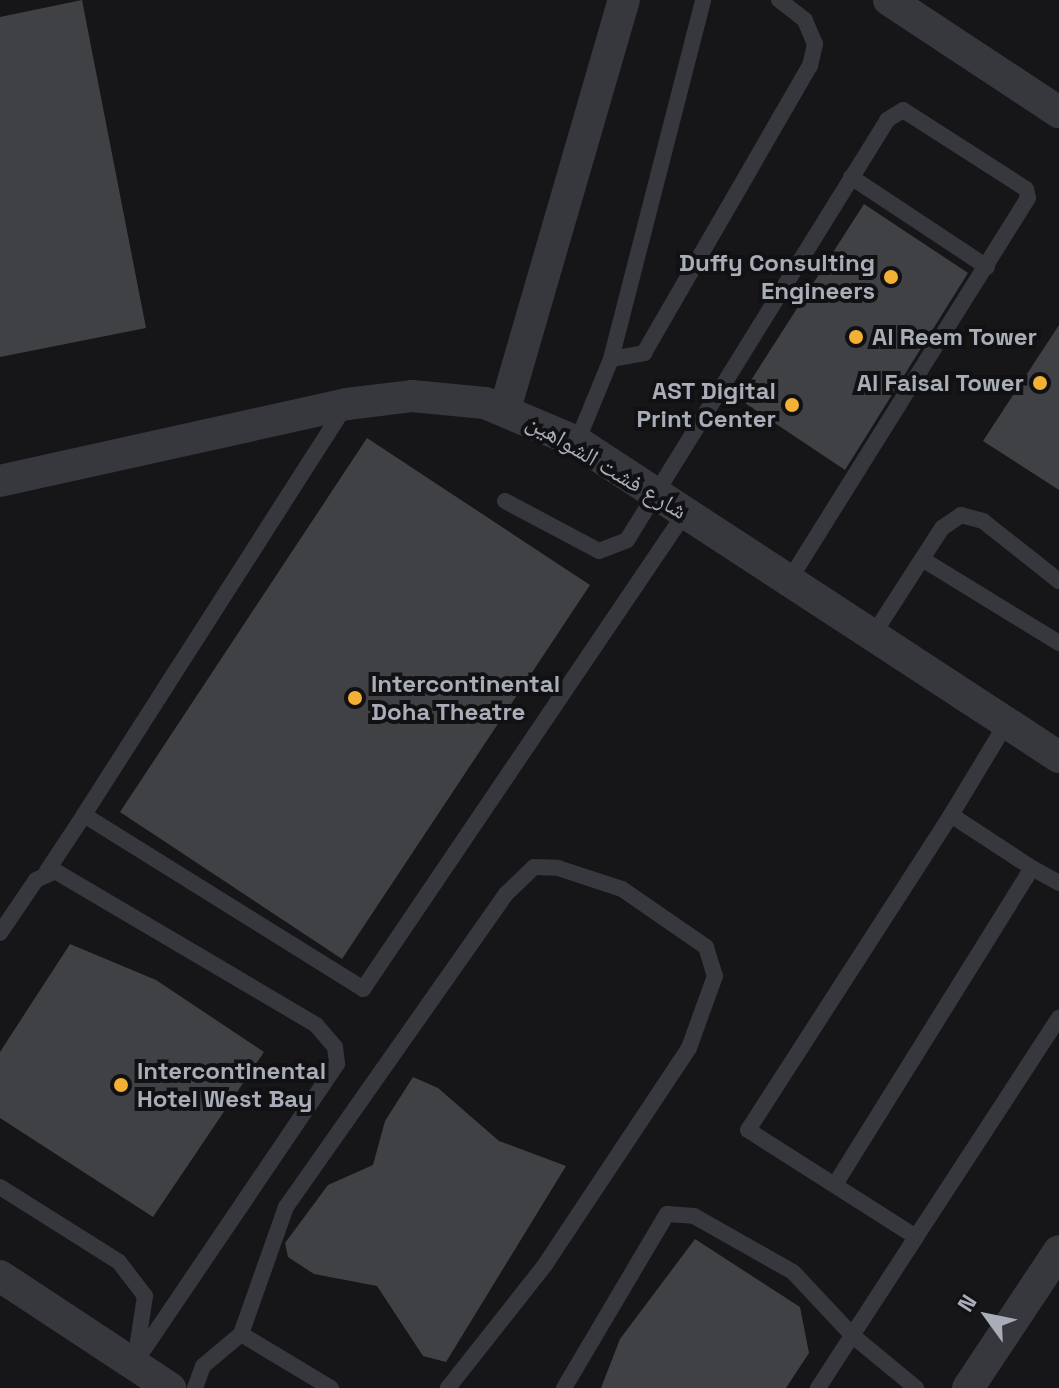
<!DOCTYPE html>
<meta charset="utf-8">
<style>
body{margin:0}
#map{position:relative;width:1059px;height:1388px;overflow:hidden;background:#161618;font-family:"Space Grotesk","Noto Naskh Arabic",sans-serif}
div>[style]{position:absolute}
.building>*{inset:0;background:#404145}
.service>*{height:16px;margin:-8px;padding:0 8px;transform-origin:8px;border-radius:8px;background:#37383d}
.minor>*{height:32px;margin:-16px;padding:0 16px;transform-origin:16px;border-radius:16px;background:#37383d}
.dots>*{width:22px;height:22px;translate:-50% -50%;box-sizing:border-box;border:4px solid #111113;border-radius:50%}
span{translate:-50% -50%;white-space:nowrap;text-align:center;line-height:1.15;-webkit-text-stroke:8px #111113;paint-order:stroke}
.poi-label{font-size:24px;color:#a8adb8;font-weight:700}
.right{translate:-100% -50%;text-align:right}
.left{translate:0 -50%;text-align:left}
.street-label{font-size:24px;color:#a8adb8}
.north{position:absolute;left:947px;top:1276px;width:80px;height:80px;-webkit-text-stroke:6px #111113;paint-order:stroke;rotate:303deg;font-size:22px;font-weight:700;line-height:32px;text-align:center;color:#a8adb8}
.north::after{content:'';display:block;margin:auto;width:28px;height:36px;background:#a8adb8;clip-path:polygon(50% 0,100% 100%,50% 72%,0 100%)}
</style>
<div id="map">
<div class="building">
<i style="clip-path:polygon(82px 0,146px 328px,0 357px,0 17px)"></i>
<i style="clip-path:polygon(864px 204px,968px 273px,845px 470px,739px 399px)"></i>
<i style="clip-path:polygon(1059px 325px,1059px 490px,983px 441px)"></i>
<i style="clip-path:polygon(367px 438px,590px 585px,342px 959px,120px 812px)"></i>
<i style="clip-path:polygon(70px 944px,156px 980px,264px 1052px,153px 1217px,0 1118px,0 1052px)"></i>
<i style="clip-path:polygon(413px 1077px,438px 1088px,499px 1141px,566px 1166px,446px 1362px,423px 1356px,377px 1286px,314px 1274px,288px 1257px,285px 1243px,328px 1185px,373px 1165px,385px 1121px)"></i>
<i style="clip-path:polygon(695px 1239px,800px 1307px,809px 1353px,786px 1388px,601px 1388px,620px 1339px)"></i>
</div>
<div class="service">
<i style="left:851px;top:177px;width:163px;rotate:33.5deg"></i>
<i style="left:611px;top:359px;width:34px;rotate:-10deg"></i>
<i style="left:644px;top:353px;width:332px;rotate:-60deg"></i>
<i style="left:810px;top:66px;width:23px;rotate:-77deg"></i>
<i style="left:815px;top:44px;width:26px;rotate:-113deg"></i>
<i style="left:805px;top:20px;width:33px;rotate:-142deg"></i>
<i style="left:346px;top:405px;width:487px;rotate:122.6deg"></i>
<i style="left:84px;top:815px;width:329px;rotate:31.9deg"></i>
<i style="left:363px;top:989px;width:575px;rotate:-55.92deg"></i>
<i style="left:577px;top:442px;width:90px;rotate:-67.7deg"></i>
<i style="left:611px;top:359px;width:371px;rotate:-75.6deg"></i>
<i style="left:505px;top:501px;width:106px;rotate:28deg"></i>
<i style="left:599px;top:551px;width:30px;rotate:-21deg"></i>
<i style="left:627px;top:540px;width:494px;rotate:-58.2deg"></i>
<i style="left:887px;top:120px;width:19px;rotate:-32deg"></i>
<i style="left:903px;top:110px;width:146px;rotate:32.7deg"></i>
<i style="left:1026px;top:189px;width:9px;rotate:77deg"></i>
<i style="left:1028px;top:198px;width:451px;rotate:122deg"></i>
<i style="left:922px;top:559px;width:161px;rotate:31.5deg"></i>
<i style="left:873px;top:635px;width:127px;rotate:-57.2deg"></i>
<i style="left:942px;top:528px;width:23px;rotate:-34deg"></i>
<i style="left:961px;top:515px;width:23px;rotate:15deg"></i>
<i style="left:983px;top:521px;width:97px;rotate:38.3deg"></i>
<i style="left:951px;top:815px;width:109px;rotate:-58.9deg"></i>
<i style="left:1032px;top:868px;width:31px;rotate:29deg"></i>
<i style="left:47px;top:871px;width:67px;rotate:-56.5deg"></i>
<i style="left:0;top:933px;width:64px;rotate:-55.8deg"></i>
<i style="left:36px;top:880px;width:21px;rotate:-25deg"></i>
<i style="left:55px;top:871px;width:303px;rotate:30.5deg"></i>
<i style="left:316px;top:1025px;width:29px;rotate:49deg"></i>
<i style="left:335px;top:1047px;width:17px;rotate:83deg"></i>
<i style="left:337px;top:1064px;width:362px;rotate:124.1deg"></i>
<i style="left:0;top:1187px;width:141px;rotate:32.2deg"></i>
<i style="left:119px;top:1262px;width:43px;rotate:52.6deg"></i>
<i style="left:145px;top:1296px;width:60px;rotate:98.7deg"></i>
<i style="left:916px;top:1237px;width:262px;rotate:-56.9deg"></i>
<i style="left:241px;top:1334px;width:135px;rotate:-70.5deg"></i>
<i style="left:286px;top:1207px;width:383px;rotate:-54.9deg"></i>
<i style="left:506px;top:894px;width:39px;rotate:-44deg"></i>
<i style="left:534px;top:867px;width:24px;rotate:2deg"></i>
<i style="left:558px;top:868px;width:67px;rotate:18.2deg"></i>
<i style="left:622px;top:889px;width:102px;rotate:34.6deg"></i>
<i style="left:706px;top:947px;width:30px;rotate:73deg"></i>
<i style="left:715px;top:976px;width:77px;rotate:109.9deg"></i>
<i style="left:689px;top:1048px;width:260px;rotate:123.6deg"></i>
<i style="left:545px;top:1265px;width:157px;rotate:128.3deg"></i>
<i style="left:195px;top:1388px;width:23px;rotate:-70deg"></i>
<i style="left:203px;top:1366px;width:50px;rotate:-40.1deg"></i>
<i style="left:241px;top:1334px;width:105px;rotate:31deg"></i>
<i style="left:564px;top:1388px;width:202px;rotate:-59.4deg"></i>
<i style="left:667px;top:1214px;width:27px;rotate:4deg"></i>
<i style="left:694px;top:1216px;width:114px;rotate:29.5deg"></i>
<i style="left:793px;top:1272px;width:88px;rotate:46.8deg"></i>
<i style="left:853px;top:1336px;width:82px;rotate:39.5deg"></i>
<i style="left:818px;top:1388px;width:180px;rotate:-57deg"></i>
<i style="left:916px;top:1237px;width:199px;rotate:-147.5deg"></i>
<i style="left:748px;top:1130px;width:375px;rotate:-57.2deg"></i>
<i style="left:951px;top:815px;width:97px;rotate:33.2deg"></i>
<i style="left:1032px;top:868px;width:373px;rotate:121.9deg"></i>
</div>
<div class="minor">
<i style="left:889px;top:0;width:204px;rotate:33.4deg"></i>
<i style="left:505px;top:409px;width:426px;rotate:-73.8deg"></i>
<i style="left:0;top:481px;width:355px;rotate:-12.5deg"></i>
<i style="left:347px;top:404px;width:65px;rotate:-7deg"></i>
<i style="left:412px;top:396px;width:73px;rotate:5.5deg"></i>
<i style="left:485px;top:403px;width:100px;rotate:23deg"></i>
<i style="left:577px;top:442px;width:576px;rotate:33.17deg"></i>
<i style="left:0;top:1276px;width:204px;rotate:33.4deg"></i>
<i style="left:968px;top:1388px;width:164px;rotate:-56.4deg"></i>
</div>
<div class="dots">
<i style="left:891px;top:277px;background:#f2b134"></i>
<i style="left:856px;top:337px;background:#f2b134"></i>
<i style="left:1040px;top:383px;background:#f2b134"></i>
<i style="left:792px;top:405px;background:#f2b134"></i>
<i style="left:355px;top:698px;background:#f2b134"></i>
<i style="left:121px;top:1085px;background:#f2b134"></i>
</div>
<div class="poi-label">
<span class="right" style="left:875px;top:277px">Duffy Consulting<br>Engineers</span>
<span class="left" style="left:872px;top:337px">Al Reem Tower</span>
<span class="right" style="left:1024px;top:383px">Al Faisal Tower</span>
<span class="right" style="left:776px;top:405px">AST Digital<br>Print Center</span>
<span class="left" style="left:371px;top:698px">Intercontinental<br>Doha Theatre</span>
<span class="left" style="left:137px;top:1085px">Intercontinental<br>Hotel West Bay</span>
</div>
<div class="street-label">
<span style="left:607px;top:466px;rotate:31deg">شارع فشت الشواهين</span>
</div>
<div class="north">N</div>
</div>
